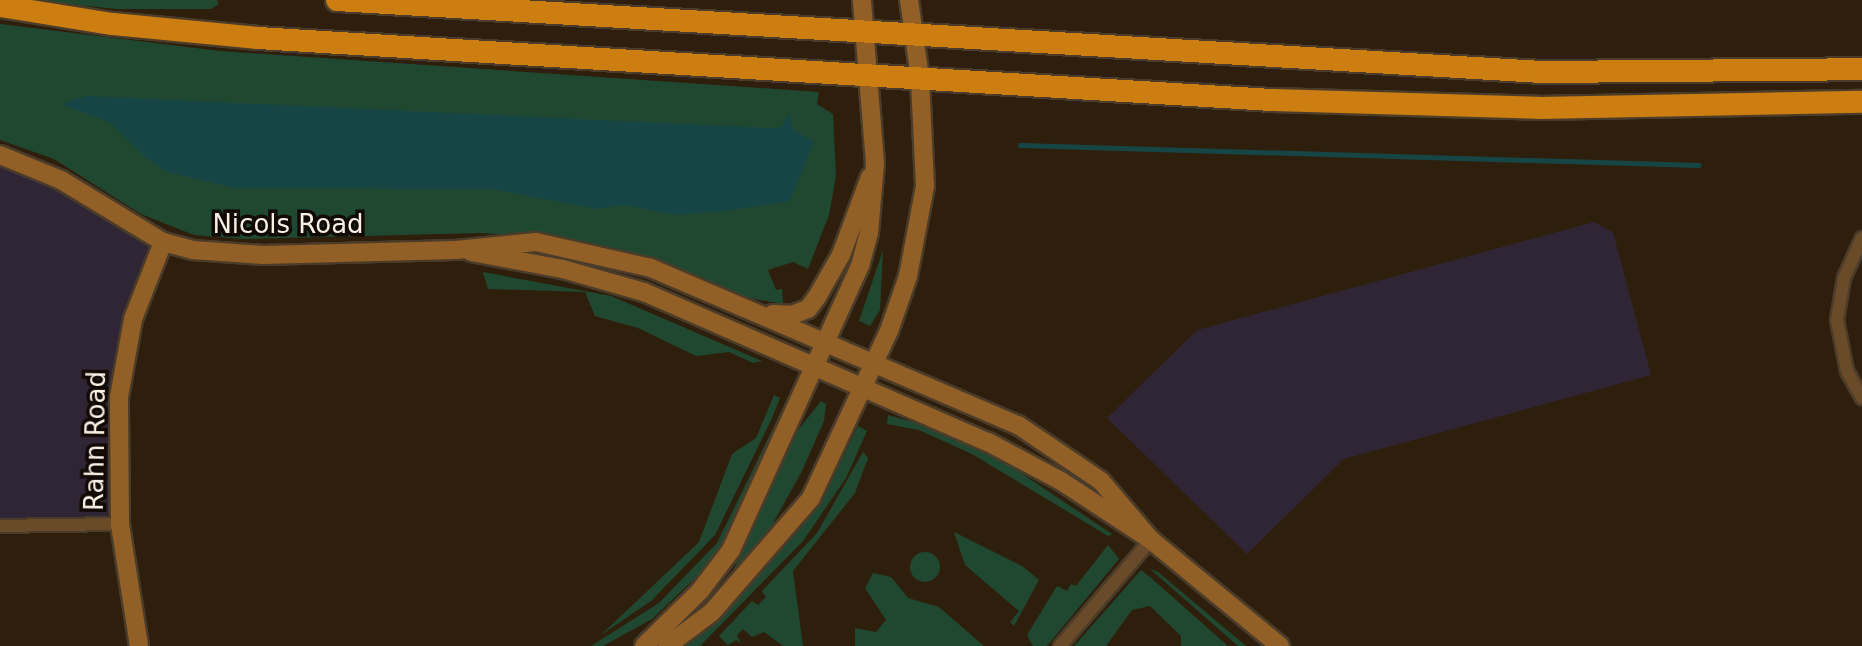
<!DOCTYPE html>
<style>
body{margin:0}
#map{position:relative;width:1862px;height:646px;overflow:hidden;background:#2e1f0c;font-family:"DejaVu Sans",sans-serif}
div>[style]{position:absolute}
.commercial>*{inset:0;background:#302534}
.green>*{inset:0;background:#204830}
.round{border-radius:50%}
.water>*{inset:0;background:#164546}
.stream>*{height:5px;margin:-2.5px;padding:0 2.5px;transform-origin:2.5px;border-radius:2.5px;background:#164546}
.roads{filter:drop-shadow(2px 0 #4b3c2a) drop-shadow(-2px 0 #4b3c2a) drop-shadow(0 2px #4b3c2a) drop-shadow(0 -2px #4b3c2a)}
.street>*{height:12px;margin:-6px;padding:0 6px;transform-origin:6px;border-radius:6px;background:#6a4b29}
.secondary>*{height:18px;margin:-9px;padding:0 9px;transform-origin:9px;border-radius:9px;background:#926026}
.highway>*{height:22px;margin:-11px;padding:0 11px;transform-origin:11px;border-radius:11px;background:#cc7f10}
span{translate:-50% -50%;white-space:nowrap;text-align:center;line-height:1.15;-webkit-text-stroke:7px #110a04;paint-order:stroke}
.street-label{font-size:26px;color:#faf0e4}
</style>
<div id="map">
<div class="commercial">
<i style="clip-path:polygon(0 155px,163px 242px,131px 329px,120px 524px,0 526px)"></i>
<i style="clip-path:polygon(1594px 222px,1613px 232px,1651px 375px,1344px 459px,1247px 554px,1107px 418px,1197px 330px)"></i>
</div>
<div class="green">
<i style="clip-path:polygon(28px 0,217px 0,219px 4px,211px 9px,117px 9px)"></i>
<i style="clip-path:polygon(0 24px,220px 51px,819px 92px,817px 104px,833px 114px,836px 176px,829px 215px,808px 269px,793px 262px,768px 270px,776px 290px,782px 289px,783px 303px,778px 303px,736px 296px,637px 256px,560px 238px,481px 233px,243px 239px,194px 235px,141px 214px,54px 159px,0 140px)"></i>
<i style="clip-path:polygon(883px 250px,880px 310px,870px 326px,859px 321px)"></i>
<i style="clip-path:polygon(483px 272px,611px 296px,762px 361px,753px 363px,729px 352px,696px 356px,638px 328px,595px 316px,585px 292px,488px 289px)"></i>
<i style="clip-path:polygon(774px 395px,780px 398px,772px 418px,715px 535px,651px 601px,601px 635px,699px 542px,732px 454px,756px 438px)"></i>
<i style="clip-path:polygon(821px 401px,826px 404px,824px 421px,802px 471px,767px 534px,730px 578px,791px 439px)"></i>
<i style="clip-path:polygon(780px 414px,784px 415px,733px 532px,711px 563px,652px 619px,603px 646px,591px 646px,659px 603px,717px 543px)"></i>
<i style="clip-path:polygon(888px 415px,927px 426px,1000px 459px,1112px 534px,1108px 536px,972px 454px,919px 430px,887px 424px)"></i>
<i style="clip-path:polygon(858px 426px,867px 431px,846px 478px,803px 541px,700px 646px,682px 646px,799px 530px,827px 490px)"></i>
<i style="clip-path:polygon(863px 452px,868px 458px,855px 493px,793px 571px,803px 646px,783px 646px,764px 632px,752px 637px,743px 629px,737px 635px,741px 644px,736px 640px,728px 645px,719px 636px,752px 601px,758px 605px,766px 597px,762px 591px,817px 533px)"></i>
<i style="clip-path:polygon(954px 532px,1022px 566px,1039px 580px,1014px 626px,1010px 622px,1019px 611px,965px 565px)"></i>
<i style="clip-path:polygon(1108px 545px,1119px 559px,1047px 646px,1033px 646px,1027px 635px,1057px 586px,1067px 591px,1071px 584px,1076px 586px)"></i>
<i class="round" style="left:910px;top:552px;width:30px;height:30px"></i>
<i style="clip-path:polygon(1150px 569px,1158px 572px,1246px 646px,1238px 646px)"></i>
<i style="clip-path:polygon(1141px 570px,1150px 577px,1228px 646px,1181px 646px,1181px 636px,1150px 606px,1132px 610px,1106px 646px,1074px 646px)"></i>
<i style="clip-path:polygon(873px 573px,891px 577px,908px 598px,939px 607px,984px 646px,855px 646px,855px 628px,876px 632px,886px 620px,865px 588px)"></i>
</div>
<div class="water">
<i style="clip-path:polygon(86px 96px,769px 128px,782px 127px,788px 113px,793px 129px,814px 142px,790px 201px,726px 211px,677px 215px,624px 205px,597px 209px,493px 189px,235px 188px,168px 172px,146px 158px,109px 122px,61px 104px)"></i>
</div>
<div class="stream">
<i style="left:1020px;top:145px;width:679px;rotate:1.69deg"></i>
</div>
<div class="roads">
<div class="street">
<i style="left:1862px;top:238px;width:44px;rotate:114.2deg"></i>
<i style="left:1844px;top:278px;width:43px;rotate:99.5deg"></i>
<i style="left:1837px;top:320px;width:52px;rotate:78.9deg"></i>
<i style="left:1847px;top:371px;width:31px;rotate:61deg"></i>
<i style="left:0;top:526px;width:120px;rotate:-1deg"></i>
<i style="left:1060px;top:646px;width:140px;rotate:-49.4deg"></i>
</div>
<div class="secondary">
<i style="left:0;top:155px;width:66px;rotate:22.3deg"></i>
<i style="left:61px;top:180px;width:119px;rotate:31.3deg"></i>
<i style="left:163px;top:242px;width:31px;rotate:15deg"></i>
<i style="left:193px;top:250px;width:70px;rotate:4.1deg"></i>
<i style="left:263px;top:255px;width:193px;rotate:-1.5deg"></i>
<i style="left:456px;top:250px;width:80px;rotate:-5.7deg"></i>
<i style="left:536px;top:242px;width:118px;rotate:12.7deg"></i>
<i style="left:651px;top:268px;width:399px;rotate:23.2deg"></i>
<i style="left:1018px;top:425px;width:100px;rotate:34deg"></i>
<i style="left:1101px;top:481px;width:77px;rotate:49.7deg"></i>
<i style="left:471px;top:252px;width:94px;rotate:10.5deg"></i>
<i style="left:563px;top:269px;width:84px;rotate:15.9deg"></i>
<i style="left:644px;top:292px;width:375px;rotate:23.6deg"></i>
<i style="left:988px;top:442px;width:83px;rotate:28.1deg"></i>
<i style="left:1061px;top:481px;width:108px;rotate:33.2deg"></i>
<i style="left:1151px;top:540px;width:167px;rotate:39.4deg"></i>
<i style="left:773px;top:314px;width:19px;rotate:3deg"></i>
<i style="left:792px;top:315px;width:17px;rotate:-21deg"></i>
<i style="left:808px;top:309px;width:15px;rotate:-53deg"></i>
<i style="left:817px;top:297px;width:48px;rotate:-60.3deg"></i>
<i style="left:841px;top:255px;width:83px;rotate:-69.6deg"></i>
<i style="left:139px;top:646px;width:123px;rotate:-98.9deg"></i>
<i style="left:120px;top:524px;width:127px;rotate:-90.5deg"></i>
<i style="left:119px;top:397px;width:79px;rotate:-79.8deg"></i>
<i style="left:133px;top:319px;width:83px;rotate:-68.7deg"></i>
<i style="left:644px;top:646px;width:78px;rotate:-44.5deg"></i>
<i style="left:700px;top:591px;width:51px;rotate:-52.9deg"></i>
<i style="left:731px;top:550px;width:312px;rotate:-65.6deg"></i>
<i style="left:860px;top:266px;width:34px;rotate:-75deg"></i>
<i style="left:869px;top:233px;width:70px;rotate:-85.1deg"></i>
<i style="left:875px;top:163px;width:164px;rotate:-94.6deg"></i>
<i style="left:667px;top:646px;width:56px;rotate:-37.1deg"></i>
<i style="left:712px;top:612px;width:151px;rotate:-49deg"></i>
<i style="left:811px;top:498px;width:184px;rotate:-65deg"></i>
<i style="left:889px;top:331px;width:58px;rotate:-70.9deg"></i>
<i style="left:908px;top:276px;width:92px;rotate:-79.3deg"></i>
<i style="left:925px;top:186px;width:108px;rotate:-92.7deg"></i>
<i style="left:920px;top:78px;width:79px;rotate:-98deg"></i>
</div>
<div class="highway">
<i style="left:337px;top:0;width:1206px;rotate:3.42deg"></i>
<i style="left:1541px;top:72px;width:321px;rotate:-0.5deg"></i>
<i style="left:0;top:6px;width:114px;rotate:9.1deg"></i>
<i style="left:113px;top:24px;width:146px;rotate:5.5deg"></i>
<i style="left:258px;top:38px;width:1017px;rotate:3.5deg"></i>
<i style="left:1273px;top:100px;width:265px;rotate:1.7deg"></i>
<i style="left:1538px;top:108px;width:324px;rotate:-1.1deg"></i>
</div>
</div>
<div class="street-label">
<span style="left:288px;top:225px">Nicols Road</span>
<span style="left:96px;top:441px;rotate:-89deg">Rahn Road</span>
</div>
</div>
